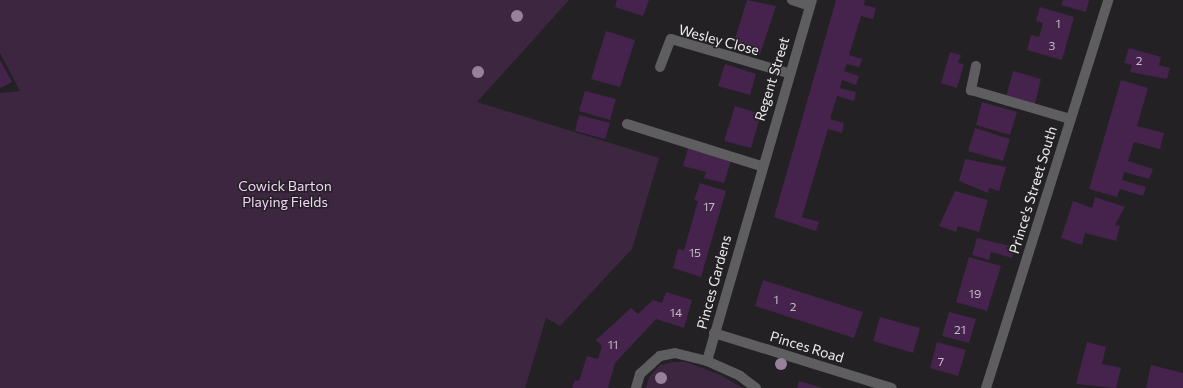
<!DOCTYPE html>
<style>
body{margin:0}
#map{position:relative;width:1183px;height:388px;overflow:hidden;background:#232124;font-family:Commissioner,sans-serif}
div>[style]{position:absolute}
.green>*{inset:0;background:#3c2640}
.building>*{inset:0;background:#45234c}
.minor>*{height:10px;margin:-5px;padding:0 5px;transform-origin:5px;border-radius:5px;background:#5e5d5f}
.trees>*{width:12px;height:12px;margin:-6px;border-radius:50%;background:#96829a}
span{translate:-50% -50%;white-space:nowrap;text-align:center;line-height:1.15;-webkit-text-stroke:3px #232124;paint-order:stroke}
.number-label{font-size:12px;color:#c3bac6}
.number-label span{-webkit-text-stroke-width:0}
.street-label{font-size:14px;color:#edecee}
.park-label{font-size:14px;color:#f5d2fb}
</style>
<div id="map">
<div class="green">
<i style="clip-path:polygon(0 0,569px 0,477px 102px,659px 158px,632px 249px,560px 326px,546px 318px,525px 388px,0 388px,0 93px,20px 91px,0 53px)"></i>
<i style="clip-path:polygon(673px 362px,686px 362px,721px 375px,742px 388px,646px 388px,649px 377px,660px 365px)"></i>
</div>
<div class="building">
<i style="clip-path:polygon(617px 0,649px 0,643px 16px,615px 7px)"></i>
<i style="clip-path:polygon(747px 0,776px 6px,760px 54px,733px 45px)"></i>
<i style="clip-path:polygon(836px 0,865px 0,864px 5px,876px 8px,873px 19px,861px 16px,849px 55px,862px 59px,859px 67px,847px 64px,844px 71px,859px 76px,856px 85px,842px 80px,840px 88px,856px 92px,854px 101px,837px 96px,830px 119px,844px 123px,842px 133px,828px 129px,802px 217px,819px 222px,816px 231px,774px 217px)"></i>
<i style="clip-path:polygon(1063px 0,1089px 0,1086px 12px,1061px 5px)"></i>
<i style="clip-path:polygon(1040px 7px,1074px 17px,1062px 60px,1027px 50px,1031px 35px,1039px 37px,1043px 23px,1036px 21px)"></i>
<i style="clip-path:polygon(606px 31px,635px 40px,620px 87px,591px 79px)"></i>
<i style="clip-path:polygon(1129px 48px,1161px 57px,1159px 65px,1170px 68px,1167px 79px,1130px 72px,1132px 65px,1124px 63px)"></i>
<i style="clip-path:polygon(950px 52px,961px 55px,958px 63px,964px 64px,957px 88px,941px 83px)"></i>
<i style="clip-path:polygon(0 60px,12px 82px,0 88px)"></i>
<i style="clip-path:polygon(725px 64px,756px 74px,750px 95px,718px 86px)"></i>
<i style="clip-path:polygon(1013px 71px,1041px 79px,1035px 104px,1006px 97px)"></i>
<i style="clip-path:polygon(1121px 80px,1148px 88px,1137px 126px,1164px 133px,1160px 149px,1134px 142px,1128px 161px,1153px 169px,1149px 179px,1124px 172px,1122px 180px,1146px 187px,1143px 196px,1120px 189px,1117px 197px,1089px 189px)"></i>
<i style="clip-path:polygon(585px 91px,616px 99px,610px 120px,579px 111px)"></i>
<i style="clip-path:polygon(982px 102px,1017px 112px,1010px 135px,976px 125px)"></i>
<i style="clip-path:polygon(735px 106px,761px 114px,751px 148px,724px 141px)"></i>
<i style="clip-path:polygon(579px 115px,610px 123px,605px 139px,575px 131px)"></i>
<i style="clip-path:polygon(975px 128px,1010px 139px,1003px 161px,968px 151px)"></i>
<i style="clip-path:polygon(688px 148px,731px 161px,724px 183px,704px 178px,706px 172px,683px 166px)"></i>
<i style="clip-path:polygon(965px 159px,1006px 167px,999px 191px,989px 188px,988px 193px,959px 181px)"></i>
<i style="clip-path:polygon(700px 183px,726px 191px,701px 277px,673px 268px,678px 249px,684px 250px,698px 201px,694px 200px)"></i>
<i style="clip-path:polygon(955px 191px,988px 200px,979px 232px,958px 226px,956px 232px,939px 226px)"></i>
<i style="clip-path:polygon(1095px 197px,1125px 207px,1115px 225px,1120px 226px,1116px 241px,1085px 233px,1082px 245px,1061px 238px,1073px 201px,1092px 208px)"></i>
<i style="clip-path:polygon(977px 238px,1015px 247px,1012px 258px,991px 252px,989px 260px,972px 255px)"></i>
<i style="clip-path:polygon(969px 257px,1001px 266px,987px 311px,956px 302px)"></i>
<i style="clip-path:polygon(763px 280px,863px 312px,854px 338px,755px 306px)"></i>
<i style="clip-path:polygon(666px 292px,692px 300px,684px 328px,656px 319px,615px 363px,608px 388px,572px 388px,575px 380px,579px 381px,587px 356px,598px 359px,602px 346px,596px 340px,631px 308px,638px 314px,653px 300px,662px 303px)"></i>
<i style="clip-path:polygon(949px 312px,976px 319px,969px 343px,942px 336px)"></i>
<i style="clip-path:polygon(880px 317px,920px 328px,913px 353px,873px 341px)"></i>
<i style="clip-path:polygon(937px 342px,966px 350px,958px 376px,930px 368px)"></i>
<i style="clip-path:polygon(1087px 342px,1106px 347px,1102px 364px,1121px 368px,1116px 388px,1076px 384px)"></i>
<i style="clip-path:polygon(1151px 365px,1183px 373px,1183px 388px,1146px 388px)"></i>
<i style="clip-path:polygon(799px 381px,823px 388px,797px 388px)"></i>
</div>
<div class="minor">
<i style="left:792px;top:0;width:19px;rotate:18deg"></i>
<i style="left:976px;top:66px;width:25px;rotate:102deg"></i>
<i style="left:971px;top:90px;width:103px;rotate:16.3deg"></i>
<i style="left:660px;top:67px;width:30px;rotate:-69deg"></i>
<i style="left:671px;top:39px;width:122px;rotate:16.2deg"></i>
<i style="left:627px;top:124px;width:140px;rotate:17.4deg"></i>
<i style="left:714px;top:333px;width:186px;rotate:17.2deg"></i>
<i style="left:707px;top:361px;width:376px;rotate:-73.8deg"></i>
<i style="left:636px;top:388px;width:15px;rotate:-74deg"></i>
<i style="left:640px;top:374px;width:15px;rotate:-42deg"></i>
<i style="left:651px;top:364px;width:12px;rotate:-42deg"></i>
<i style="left:660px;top:356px;width:15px;rotate:-11deg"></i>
<i style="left:675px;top:353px;width:33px;rotate:14deg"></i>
<i style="left:707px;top:361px;width:36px;rotate:24deg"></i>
<i style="left:740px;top:376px;width:20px;rotate:37deg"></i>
<i style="left:986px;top:388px;width:407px;rotate:-72.5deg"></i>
</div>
<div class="trees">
<i style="left:517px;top:16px"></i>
<i style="left:478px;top:72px"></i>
<i style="left:781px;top:364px"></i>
<i style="left:661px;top:378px"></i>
</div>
<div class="number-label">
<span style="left:1058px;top:24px">1</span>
<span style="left:1052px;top:46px">3</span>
<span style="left:1139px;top:61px">2</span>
<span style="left:709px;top:207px">17</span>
<span style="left:695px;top:253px">15</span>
<span style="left:975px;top:294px">19</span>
<span style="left:776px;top:300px">1</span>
<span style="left:793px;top:307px">2</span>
<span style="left:676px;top:313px">14</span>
<span style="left:960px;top:330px">21</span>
<span style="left:613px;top:345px">11</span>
<span style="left:941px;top:362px">7</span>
</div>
<div class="street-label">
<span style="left:719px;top:40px;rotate:15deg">Wesley Close</span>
<span style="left:772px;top:79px;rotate:-73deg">Regent Street</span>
<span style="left:1033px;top:190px;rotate:-73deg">Prince's Street South</span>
<span style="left:714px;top:282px;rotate:-75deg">Pinces Gardens</span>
<span style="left:807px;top:347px;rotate:17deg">Pinces Road</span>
</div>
<div class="park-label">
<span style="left:285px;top:194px">Cowick Barton<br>Playing Fields</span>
</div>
</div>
